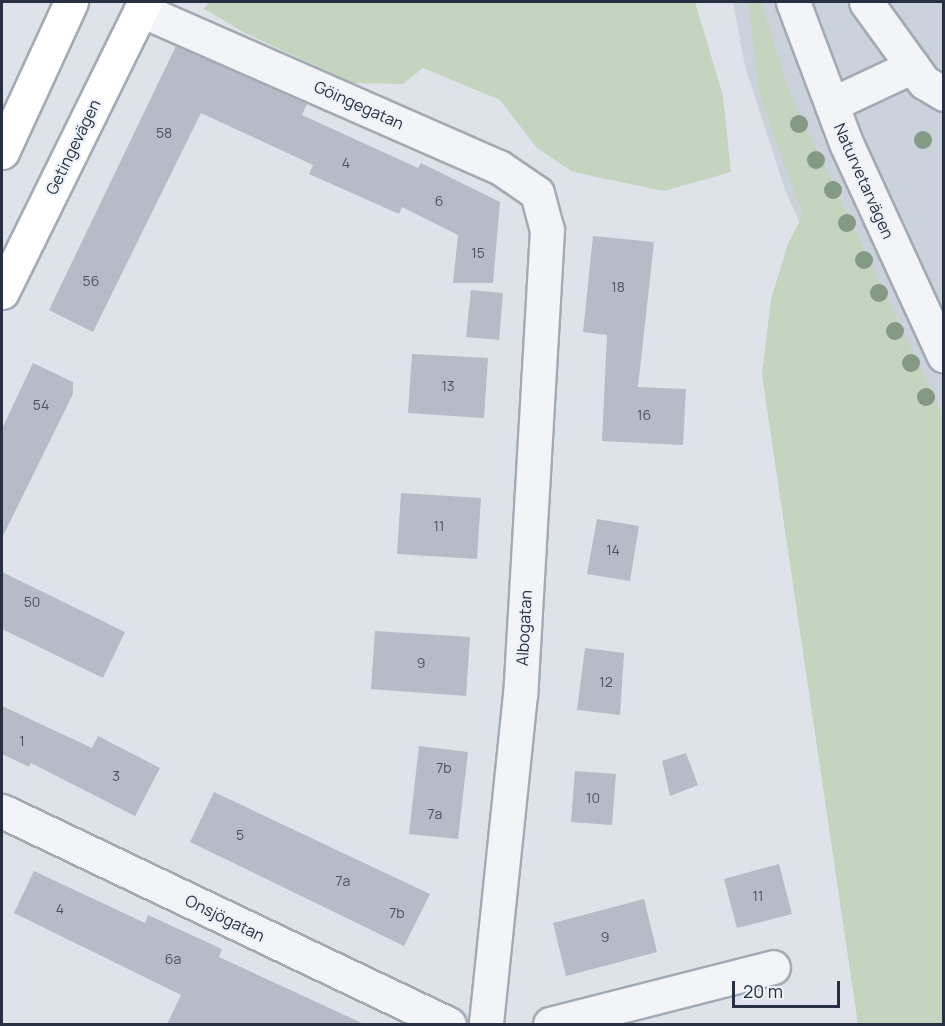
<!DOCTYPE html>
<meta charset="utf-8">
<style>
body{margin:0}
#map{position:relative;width:945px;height:1026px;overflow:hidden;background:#dee3ea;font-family:Manrope,sans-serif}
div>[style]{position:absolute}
.built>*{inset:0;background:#ccd2dc}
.green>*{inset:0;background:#c4d4bf}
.building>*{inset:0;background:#b5bcc7}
.roads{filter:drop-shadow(2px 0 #a3aab4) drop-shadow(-2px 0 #a3aab4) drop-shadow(0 2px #a3aab4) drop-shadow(0 -2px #a3aab4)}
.minor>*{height:33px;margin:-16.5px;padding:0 16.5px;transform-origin:16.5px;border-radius:16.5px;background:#f2f4f7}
.major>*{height:33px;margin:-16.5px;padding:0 16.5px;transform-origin:16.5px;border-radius:16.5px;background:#fff}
.trees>*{width:18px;height:18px;margin:-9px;border-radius:50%;background:#849a85}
span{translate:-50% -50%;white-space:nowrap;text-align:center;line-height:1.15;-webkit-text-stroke:4.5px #eef2f7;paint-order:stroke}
.number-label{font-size:14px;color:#4a5363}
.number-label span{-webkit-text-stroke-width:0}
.street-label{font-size:16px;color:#263042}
.frame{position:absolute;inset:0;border:3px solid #263042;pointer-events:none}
.scale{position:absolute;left:732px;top:981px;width:108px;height:27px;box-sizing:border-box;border:3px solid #263042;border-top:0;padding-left:8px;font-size:18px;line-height:21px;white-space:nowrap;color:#263042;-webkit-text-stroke:4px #eef2f7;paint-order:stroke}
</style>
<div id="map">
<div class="built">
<i style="clip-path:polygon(733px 2px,943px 2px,943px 568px,890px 425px,785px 190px,745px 66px)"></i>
</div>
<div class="green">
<i style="clip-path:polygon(209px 2px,695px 2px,723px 96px,731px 172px,664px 191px,573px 172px,537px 148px,500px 100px,423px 68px,403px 84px,353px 83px,245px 33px,204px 9px)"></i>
<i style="clip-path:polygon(748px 2px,761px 2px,790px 94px,943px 415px,943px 1024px,858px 1024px,762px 375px,771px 299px,788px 244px,803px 215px,760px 97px)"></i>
</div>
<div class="building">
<i style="clip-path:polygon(176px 46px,307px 104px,302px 115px,418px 168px,421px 163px,500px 202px,493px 283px,453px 283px,458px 235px,402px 207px,399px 214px,309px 174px,313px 165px,201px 113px,93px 332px,49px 310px)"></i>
<i style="clip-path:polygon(593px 236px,654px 242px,638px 387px,686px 389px,683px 445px,602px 441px,607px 335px,583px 332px)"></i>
<i style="clip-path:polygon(471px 290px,503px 293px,499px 340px,466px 337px)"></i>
<i style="clip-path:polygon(412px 354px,488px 358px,484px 418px,408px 413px)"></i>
<i style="clip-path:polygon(33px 363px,73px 382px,73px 394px,2px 538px,2px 429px)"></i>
<i style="clip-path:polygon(401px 493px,481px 498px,477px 559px,397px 554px)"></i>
<i style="clip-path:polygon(597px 519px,639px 526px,630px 581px,587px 574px)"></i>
<i style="clip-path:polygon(2px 572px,125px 632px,103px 678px,2px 629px)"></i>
<i style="clip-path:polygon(375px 631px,470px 637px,466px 696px,371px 689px)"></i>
<i style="clip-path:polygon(585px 648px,624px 653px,620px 715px,577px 710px)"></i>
<i style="clip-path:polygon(2px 706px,92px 748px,98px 736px,160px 768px,135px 816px,31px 763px,29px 767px,2px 754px)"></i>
<i style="clip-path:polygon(419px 746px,468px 752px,458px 839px,409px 834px)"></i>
<i style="clip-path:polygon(686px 753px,698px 785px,670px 796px,662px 761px)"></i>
<i style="clip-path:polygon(575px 771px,616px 774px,612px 825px,571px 822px)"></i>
<i style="clip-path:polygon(214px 792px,430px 894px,404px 946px,190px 842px)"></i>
<i style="clip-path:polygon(779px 864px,792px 914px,737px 928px,724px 879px)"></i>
<i style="clip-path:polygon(34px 871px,145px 923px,148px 915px,222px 949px,219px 957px,364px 1024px,167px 1024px,181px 995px,14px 913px)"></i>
<i style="clip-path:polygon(644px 899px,657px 952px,566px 976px,553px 923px)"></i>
</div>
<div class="roads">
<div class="minor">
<i style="left:793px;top:2px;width:151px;rotate:69.4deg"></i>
<i style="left:846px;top:143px;width:234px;rotate:65.3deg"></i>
<i style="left:866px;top:2px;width:99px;rotate:54.1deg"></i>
<i style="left:924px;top:82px;width:23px;rotate:31deg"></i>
<i style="left:141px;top:10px;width:391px;rotate:23.7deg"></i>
<i style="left:499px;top:167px;width:46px;rotate:34.4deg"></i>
<i style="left:537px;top:193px;width:38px;rotate:75deg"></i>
<i style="left:547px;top:230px;width:465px;rotate:93.3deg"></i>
<i style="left:520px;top:694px;width:332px;rotate:95.9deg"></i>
<i style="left:832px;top:104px;width:89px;rotate:-25.1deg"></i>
<i style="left:2px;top:811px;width:495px;rotate:25.5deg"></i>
<i style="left:550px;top:1024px;width:230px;rotate:-14.3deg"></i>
</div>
<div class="major">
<i style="left:2px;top:152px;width:165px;rotate:-65.3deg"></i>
<i style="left:2px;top:292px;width:323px;rotate:-63.8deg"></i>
</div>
</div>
<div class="trees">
<i style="left:799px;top:124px"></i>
<i style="left:923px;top:140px"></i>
<i style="left:816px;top:160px"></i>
<i style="left:833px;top:190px"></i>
<i style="left:847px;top:223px"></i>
<i style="left:864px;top:260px"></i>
<i style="left:879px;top:293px"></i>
<i style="left:895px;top:331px"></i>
<i style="left:911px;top:363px"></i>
<i style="left:926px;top:397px"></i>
</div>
<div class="number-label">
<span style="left:164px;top:133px">58</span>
<span style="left:346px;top:163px">4</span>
<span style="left:439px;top:201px">6</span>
<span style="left:478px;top:253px">15</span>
<span style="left:91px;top:281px">56</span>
<span style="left:618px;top:287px">18</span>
<span style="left:448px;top:386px">13</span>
<span style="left:41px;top:405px">54</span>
<span style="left:644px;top:415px">16</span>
<span style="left:439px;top:526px">11</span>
<span style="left:613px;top:550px">14</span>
<span style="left:32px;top:602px">50</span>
<span style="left:421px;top:663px">9</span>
<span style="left:606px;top:682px">12</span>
<span style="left:22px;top:741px">1</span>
<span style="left:444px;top:768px">7b</span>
<span style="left:116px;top:776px">3</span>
<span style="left:593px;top:798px">10</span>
<span style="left:435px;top:814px">7a</span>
<span style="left:240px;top:835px">5</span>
<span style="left:343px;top:881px">7a</span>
<span style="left:758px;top:896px">11</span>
<span style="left:60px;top:909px">4</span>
<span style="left:397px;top:913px">7b</span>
<span style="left:605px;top:937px">9</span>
<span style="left:173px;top:959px">6a</span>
</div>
<div class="street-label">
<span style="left:359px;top:105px;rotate:24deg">Göingegatan</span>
<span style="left:73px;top:147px;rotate:-64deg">Getingevägen</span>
<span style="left:864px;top:181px;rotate:66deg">Naturvetarvägen</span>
<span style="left:524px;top:628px;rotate:-87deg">Albogatan</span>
<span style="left:225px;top:918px;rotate:26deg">Onsjögatan</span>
</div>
<div class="frame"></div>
<div class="scale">20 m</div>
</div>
